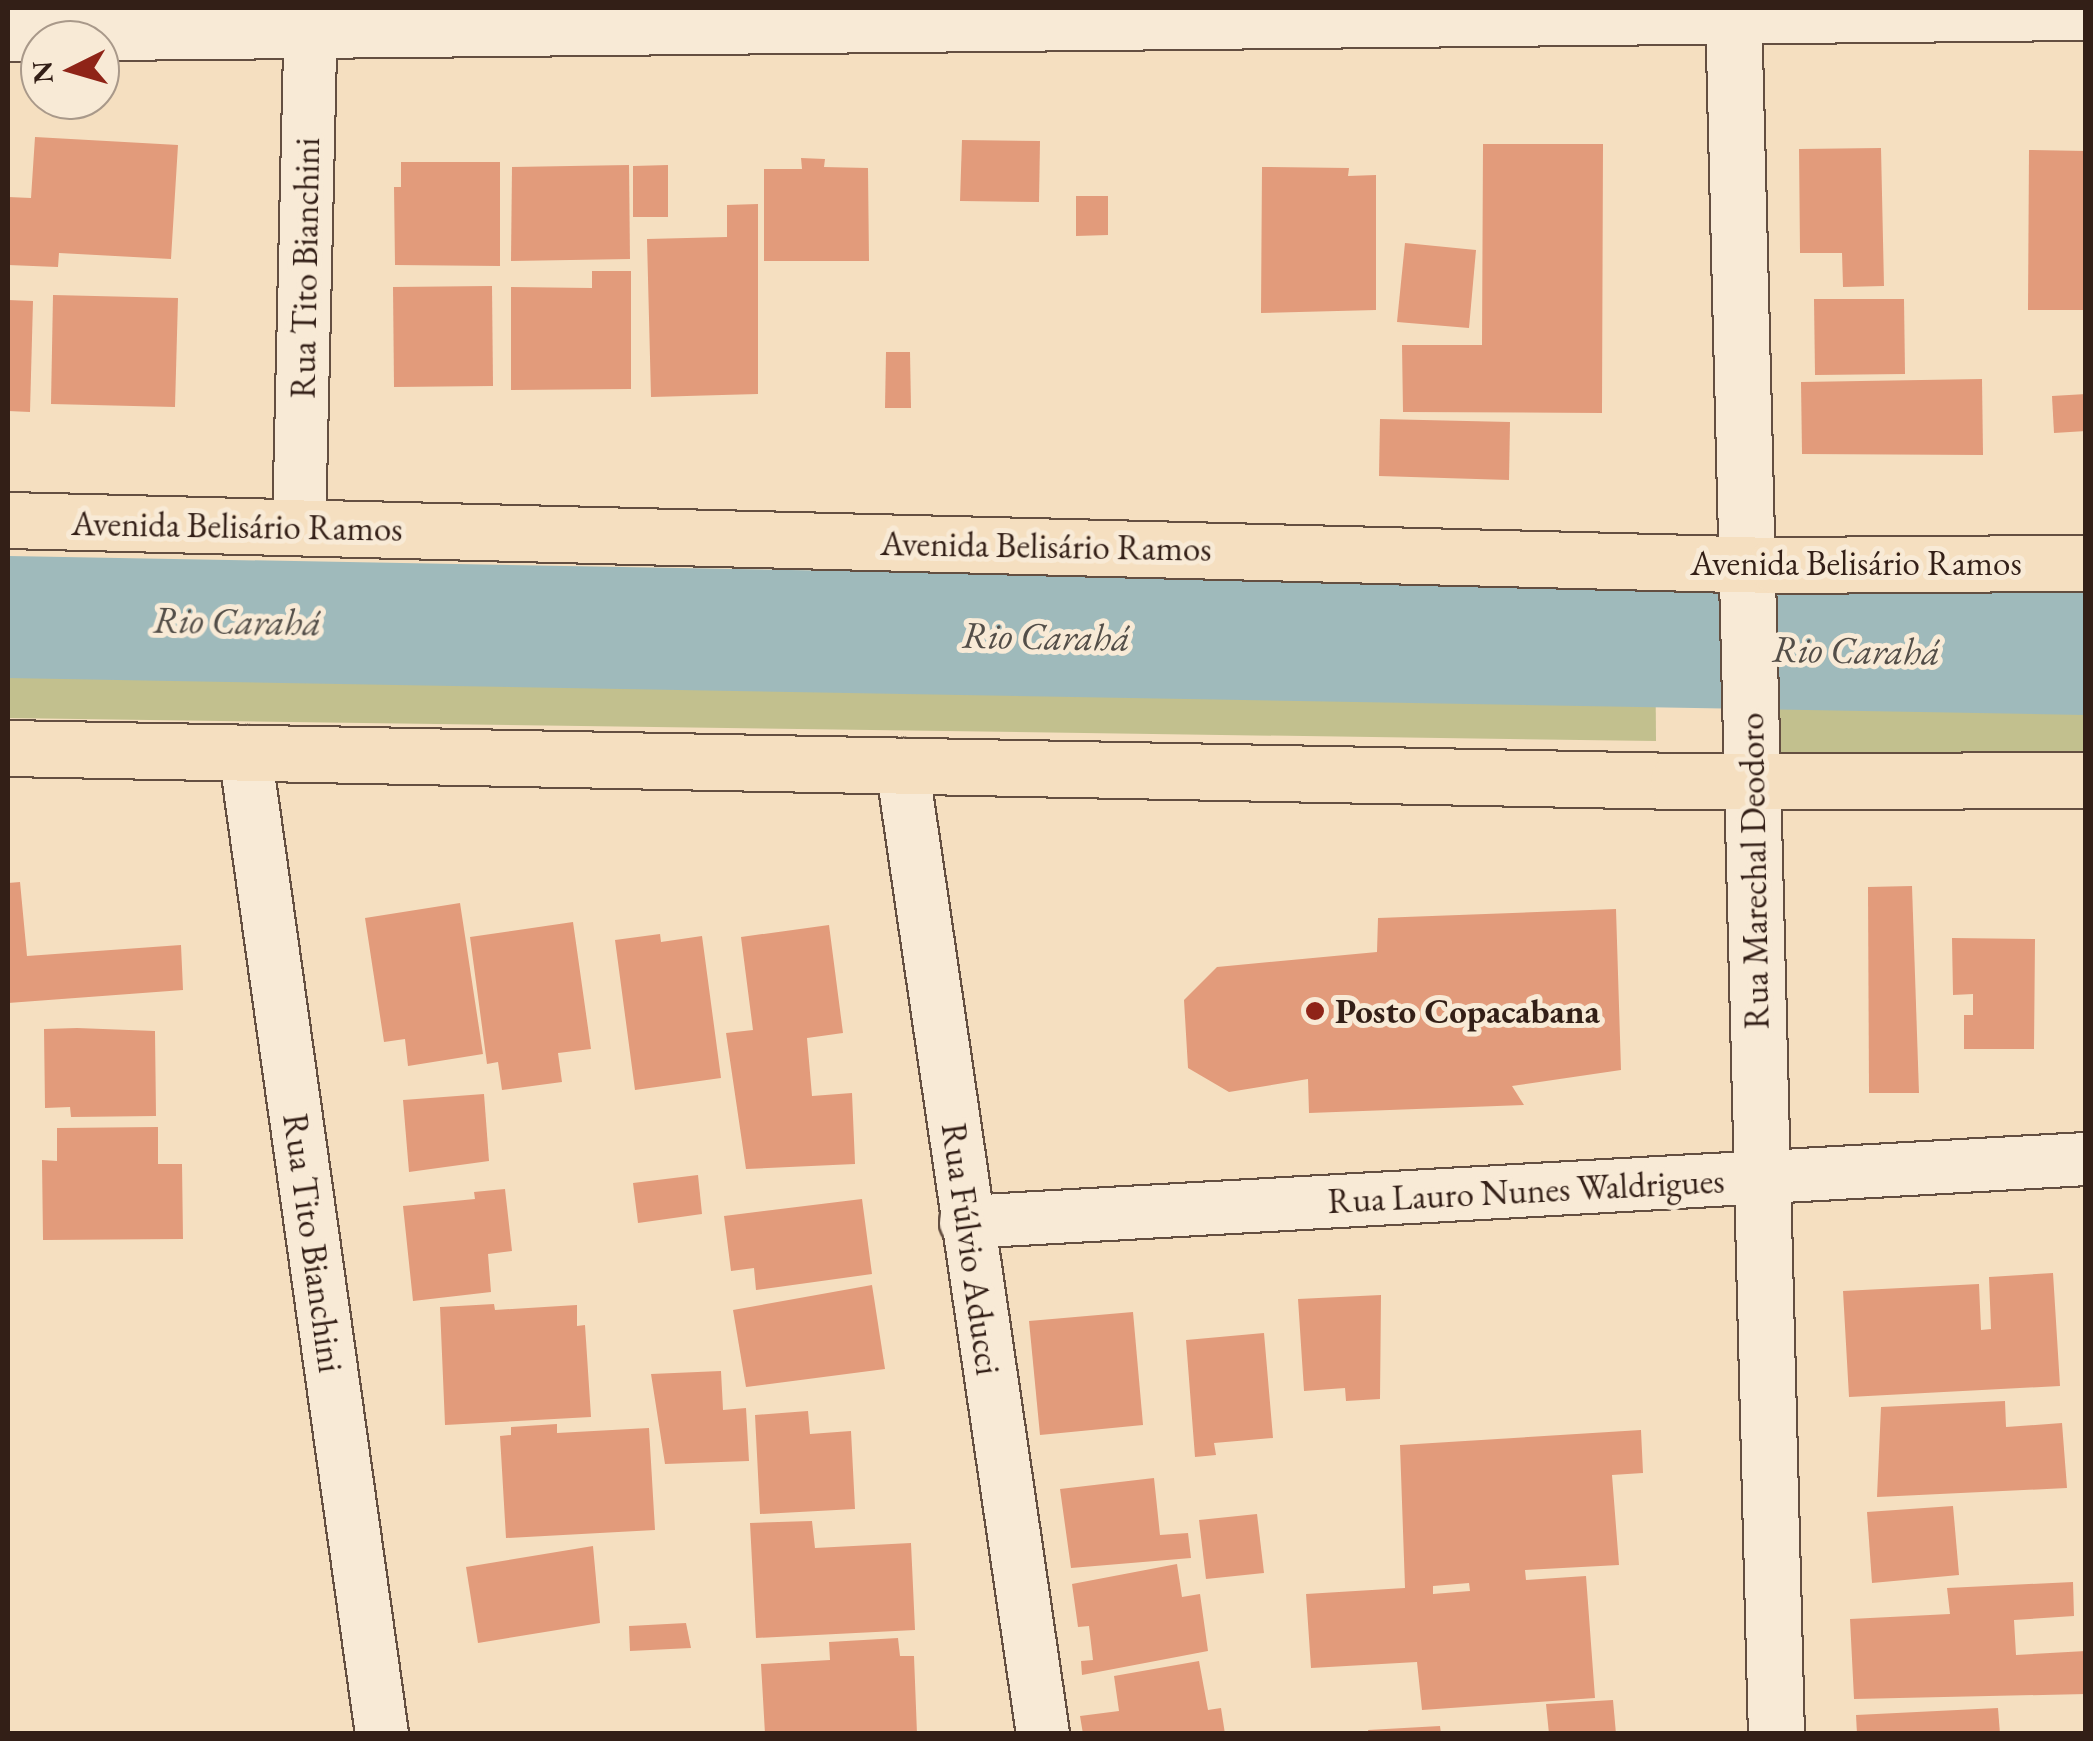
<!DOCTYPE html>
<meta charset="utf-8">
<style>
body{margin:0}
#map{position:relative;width:2093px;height:1741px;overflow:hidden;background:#f5dfc0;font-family:"EB Garamond",serif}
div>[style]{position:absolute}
.green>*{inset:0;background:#c2c08e}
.river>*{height:122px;margin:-61px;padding:0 61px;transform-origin:61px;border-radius:61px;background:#9fbabb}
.building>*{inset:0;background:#e29b7b}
.roads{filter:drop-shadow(2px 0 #644f41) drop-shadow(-2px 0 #644f41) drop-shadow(0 2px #644f41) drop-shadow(0 -2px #644f41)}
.minor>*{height:52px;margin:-26px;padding:0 26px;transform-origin:26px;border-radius:26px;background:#f8ead6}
.tertiary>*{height:55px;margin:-27.5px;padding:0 27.5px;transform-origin:27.5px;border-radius:27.5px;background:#f8ead6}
.secondary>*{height:55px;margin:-27.5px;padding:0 27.5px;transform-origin:27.5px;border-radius:27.5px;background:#f8ead6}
.primary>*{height:55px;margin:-27.5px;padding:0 27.5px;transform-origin:27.5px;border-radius:27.5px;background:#f5dfc0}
.dots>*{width:28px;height:28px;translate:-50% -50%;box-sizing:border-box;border:5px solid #f8ead6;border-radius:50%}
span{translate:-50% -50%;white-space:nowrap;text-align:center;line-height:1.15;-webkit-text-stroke:10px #f8ead6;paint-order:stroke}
.street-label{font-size:35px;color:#331f17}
.poi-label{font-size:35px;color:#331f17;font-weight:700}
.left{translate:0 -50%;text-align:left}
.water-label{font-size:38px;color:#534e48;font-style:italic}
.frame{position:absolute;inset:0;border:10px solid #331f17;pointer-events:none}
.north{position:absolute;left:20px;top:20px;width:100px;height:100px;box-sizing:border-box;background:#f8ead6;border:2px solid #a9998a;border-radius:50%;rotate:265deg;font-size:28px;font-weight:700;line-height:40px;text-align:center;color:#331f17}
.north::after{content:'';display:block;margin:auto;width:35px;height:45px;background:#8f2418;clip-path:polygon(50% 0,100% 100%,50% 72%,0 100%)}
</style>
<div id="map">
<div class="green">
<i style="clip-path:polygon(8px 568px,1655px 612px,1656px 741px,8px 718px)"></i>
<i style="clip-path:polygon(2085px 621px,2085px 752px,1755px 752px,1750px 623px)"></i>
</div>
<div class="river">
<i style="left:8px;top:617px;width:2078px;rotate:1.02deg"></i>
</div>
<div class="building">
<i style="clip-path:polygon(35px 137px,178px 145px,171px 259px,59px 253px,58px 267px,8px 265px,8px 197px,31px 198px)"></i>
<i style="clip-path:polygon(962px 140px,1040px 141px,1039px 202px,960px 201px)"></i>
<i style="clip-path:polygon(1483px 144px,1603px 144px,1602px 413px,1403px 412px,1402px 345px,1482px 345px)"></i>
<i style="clip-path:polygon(1881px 148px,1884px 286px,1843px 287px,1842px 253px,1800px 253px,1799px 149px)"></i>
<i style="clip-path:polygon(2029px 150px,2086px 151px,2086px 310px,2028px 310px)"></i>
<i style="clip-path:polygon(801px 158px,825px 159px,824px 167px,868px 168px,869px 261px,764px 261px,764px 169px,802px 169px)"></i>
<i style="clip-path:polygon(401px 162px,500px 162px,500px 266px,395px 265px,394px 187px,401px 187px)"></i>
<i style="clip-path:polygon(629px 165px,630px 259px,511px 261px,512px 167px)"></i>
<i style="clip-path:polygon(668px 165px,668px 217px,633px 217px,633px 166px)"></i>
<i style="clip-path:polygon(1262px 167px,1349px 168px,1348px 176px,1376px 175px,1376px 310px,1261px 313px)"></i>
<i style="clip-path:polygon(1076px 196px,1108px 196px,1108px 235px,1076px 236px)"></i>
<i style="clip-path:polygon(758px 204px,758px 394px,651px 397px,647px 239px,727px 237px,727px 205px)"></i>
<i style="clip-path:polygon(1405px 243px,1476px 250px,1469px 328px,1397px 322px)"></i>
<i style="clip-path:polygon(592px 271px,631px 271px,631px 389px,511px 390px,511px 287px,592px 288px)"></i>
<i style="clip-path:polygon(492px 286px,493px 386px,394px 387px,393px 287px)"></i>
<i style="clip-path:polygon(53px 295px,178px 298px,175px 407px,51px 404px)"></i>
<i style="clip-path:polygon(1814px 299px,1904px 299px,1905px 374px,1815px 375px)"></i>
<i style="clip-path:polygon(8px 300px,33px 301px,30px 412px,8px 411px)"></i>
<i style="clip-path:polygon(886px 352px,910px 352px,911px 408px,885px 408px)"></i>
<i style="clip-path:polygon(1982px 379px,1983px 455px,1802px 454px,1801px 382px)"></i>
<i style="clip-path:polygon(2086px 394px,2086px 431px,2054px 433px,2052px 396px)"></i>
<i style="clip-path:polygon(1380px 419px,1510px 422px,1509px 480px,1379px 476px)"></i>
<i style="clip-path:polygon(20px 882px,27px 956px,181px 945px,183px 990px,8px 1003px,8px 883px)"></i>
<i style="clip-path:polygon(1912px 886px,1919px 1093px,1869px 1093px,1868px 887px)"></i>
<i style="clip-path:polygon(460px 903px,483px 1054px,408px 1066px,405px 1039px,384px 1042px,365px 918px)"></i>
<i style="clip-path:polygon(1616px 909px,1621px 1070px,1512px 1086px,1524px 1105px,1309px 1113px,1308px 1079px,1229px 1092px,1188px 1068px,1184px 1000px,1217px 967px,1377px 952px,1378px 918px)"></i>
<i style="clip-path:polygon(573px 922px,591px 1049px,558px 1053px,562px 1082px,502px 1090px,498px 1062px,487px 1064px,470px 937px)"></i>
<i style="clip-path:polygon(829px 925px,843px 1033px,807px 1038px,812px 1096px,852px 1093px,855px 1164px,746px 1169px,726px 1033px,753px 1030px,741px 937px)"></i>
<i style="clip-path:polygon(660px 934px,661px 942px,702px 936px,721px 1078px,635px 1090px,615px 940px)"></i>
<i style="clip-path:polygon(1952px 938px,2035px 939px,2034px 1049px,1964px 1049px,1964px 1015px,1973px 1015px,1973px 994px,1953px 995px)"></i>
<i style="clip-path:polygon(77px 1028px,155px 1031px,156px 1116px,71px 1117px,70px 1107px,45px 1108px,44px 1029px)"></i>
<i style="clip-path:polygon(484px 1094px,489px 1161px,409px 1172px,403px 1100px)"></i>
<i style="clip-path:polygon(158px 1127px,158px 1164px,182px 1164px,183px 1239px,43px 1240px,42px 1160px,57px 1161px,57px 1128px)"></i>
<i style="clip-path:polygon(698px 1175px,702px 1214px,638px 1223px,633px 1183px)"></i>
<i style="clip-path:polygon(505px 1189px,512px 1251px,488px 1254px,491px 1292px,413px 1301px,403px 1206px,475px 1199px,474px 1192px)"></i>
<i style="clip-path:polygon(862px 1199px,872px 1274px,756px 1290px,754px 1268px,731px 1271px,724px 1216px)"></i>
<i style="clip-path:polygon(2053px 1273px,2060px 1386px,1849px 1397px,1843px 1291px,1979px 1284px,1981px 1330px,1991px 1329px,1989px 1277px)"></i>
<i style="clip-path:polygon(872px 1285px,885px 1369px,746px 1387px,733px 1310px)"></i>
<i style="clip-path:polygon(1381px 1295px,1380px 1399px,1346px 1401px,1345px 1388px,1304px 1391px,1298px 1299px)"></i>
<i style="clip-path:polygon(494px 1304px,495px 1310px,577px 1305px,577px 1326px,585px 1325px,591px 1417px,445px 1425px,440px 1307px)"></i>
<i style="clip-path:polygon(1133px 1312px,1143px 1425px,1040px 1435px,1029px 1321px)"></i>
<i style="clip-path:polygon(1264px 1333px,1273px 1438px,1214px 1443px,1216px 1455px,1195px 1457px,1186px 1340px)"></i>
<i style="clip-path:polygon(721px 1371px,723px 1410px,746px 1408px,749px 1461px,665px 1464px,651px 1374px)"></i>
<i style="clip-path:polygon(2005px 1401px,2006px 1427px,2062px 1423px,2067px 1488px,1877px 1497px,1881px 1407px)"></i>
<i style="clip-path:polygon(808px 1411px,810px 1434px,851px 1431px,855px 1509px,760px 1514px,755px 1415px)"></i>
<i style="clip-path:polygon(557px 1424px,557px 1433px,649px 1428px,655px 1530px,506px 1538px,500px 1436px,511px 1435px,511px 1427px)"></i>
<i style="clip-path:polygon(evenodd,1641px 1430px,1643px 1473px,1612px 1475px,1619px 1565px,1525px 1570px,1526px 1580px,1586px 1576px,1595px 1698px,1422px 1710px,1417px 1662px,1311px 1668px,1306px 1594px,1405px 1588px,1400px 1445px,1641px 1430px,1469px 1583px,1470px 1591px,1433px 1594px,1433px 1586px,1469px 1583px)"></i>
<i style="clip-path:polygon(1154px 1478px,1160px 1535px,1188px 1533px,1191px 1558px,1071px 1568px,1060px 1489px)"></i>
<i style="clip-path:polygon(1953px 1506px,1959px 1575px,1872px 1583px,1867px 1512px)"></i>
<i style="clip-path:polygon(1257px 1514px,1264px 1573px,1206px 1579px,1199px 1520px)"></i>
<i style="clip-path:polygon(812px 1521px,815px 1548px,911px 1543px,915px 1630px,756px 1638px,750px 1523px)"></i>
<i style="clip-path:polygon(593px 1546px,600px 1623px,478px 1643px,466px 1567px)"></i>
<i style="clip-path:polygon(1177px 1564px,1182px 1597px,1200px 1594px,1208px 1651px,1082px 1675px,1081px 1661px,1093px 1660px,1089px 1626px,1078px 1627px,1072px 1584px)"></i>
<i style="clip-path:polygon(2073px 1582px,2074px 1616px,2014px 1620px,2016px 1655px,2086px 1651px,2086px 1694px,1854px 1699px,1850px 1619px,1950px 1614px,1947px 1588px)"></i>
<i style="clip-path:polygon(686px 1623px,691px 1648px,630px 1651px,629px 1626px)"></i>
<i style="clip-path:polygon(898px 1638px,900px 1656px,914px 1656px,917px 1734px,765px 1734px,761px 1664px,830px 1660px,829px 1642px)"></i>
<i style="clip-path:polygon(1199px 1661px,1208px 1710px,1221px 1708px,1225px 1734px,1083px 1734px,1080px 1716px,1119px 1711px,1114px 1676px)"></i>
<i style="clip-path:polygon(1613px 1700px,1616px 1734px,1549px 1734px,1546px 1704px)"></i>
<i style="clip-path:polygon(1998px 1708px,2000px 1734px,1857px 1734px,1856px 1715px)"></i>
<i style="clip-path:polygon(1440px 1726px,1441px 1734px,1369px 1734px,1368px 1730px)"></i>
</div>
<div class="roads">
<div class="minor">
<i style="left:8px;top:35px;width:2078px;rotate:-0.58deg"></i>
<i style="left:299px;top:528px;width:520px;rotate:-88.68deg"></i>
<i style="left:245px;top:752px;width:992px;rotate:82.06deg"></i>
<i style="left:902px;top:765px;width:979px;rotate:81.72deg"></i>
<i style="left:966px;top:1222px;width:1122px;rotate:-3.22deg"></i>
</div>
<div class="tertiary">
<i style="left:1752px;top:781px;width:953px;rotate:88.56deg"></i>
</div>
<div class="secondary">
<i style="left:1733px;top:8px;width:773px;rotate:88.59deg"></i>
</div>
<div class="primary">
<i style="left:8px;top:520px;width:1769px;rotate:1.46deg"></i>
<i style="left:1776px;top:565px;width:310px;rotate:-0.4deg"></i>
<i style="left:8px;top:748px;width:1670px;rotate:1.13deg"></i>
<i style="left:1678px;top:781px;width:408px;rotate:-0.1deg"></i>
</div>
</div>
<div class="dots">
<i style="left:1315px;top:1011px;background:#8f2418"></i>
</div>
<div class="street-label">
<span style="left:305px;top:268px;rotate:-89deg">Rua Tito Bianchini</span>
<span style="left:237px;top:526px;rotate:1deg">Avenida Belisário Ramos</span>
<span style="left:1046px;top:546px;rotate:1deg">Avenida Belisário Ramos</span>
<span style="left:1856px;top:563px">Avenida Belisário Ramos</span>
<span style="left:1754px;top:871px;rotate:-91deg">Rua Marechal Deodoro</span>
<span style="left:1526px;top:1191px;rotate:-3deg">Rua Lauro Nunes Waldrigues</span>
<span style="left:313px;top:1243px;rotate:82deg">Rua Tito Bianchini</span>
<span style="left:971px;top:1249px;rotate:82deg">Rua Fúlvio Aducci</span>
</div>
<div class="poi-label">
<span class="left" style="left:1335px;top:1011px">Posto Copacabana</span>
</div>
<div class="water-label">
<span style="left:237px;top:621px;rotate:1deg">Rio Carahá</span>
<span style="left:1046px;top:636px;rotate:1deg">Rio Carahá</span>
<span style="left:1856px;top:650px;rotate:1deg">Rio Carahá</span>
</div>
<div class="frame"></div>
<div class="north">N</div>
</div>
